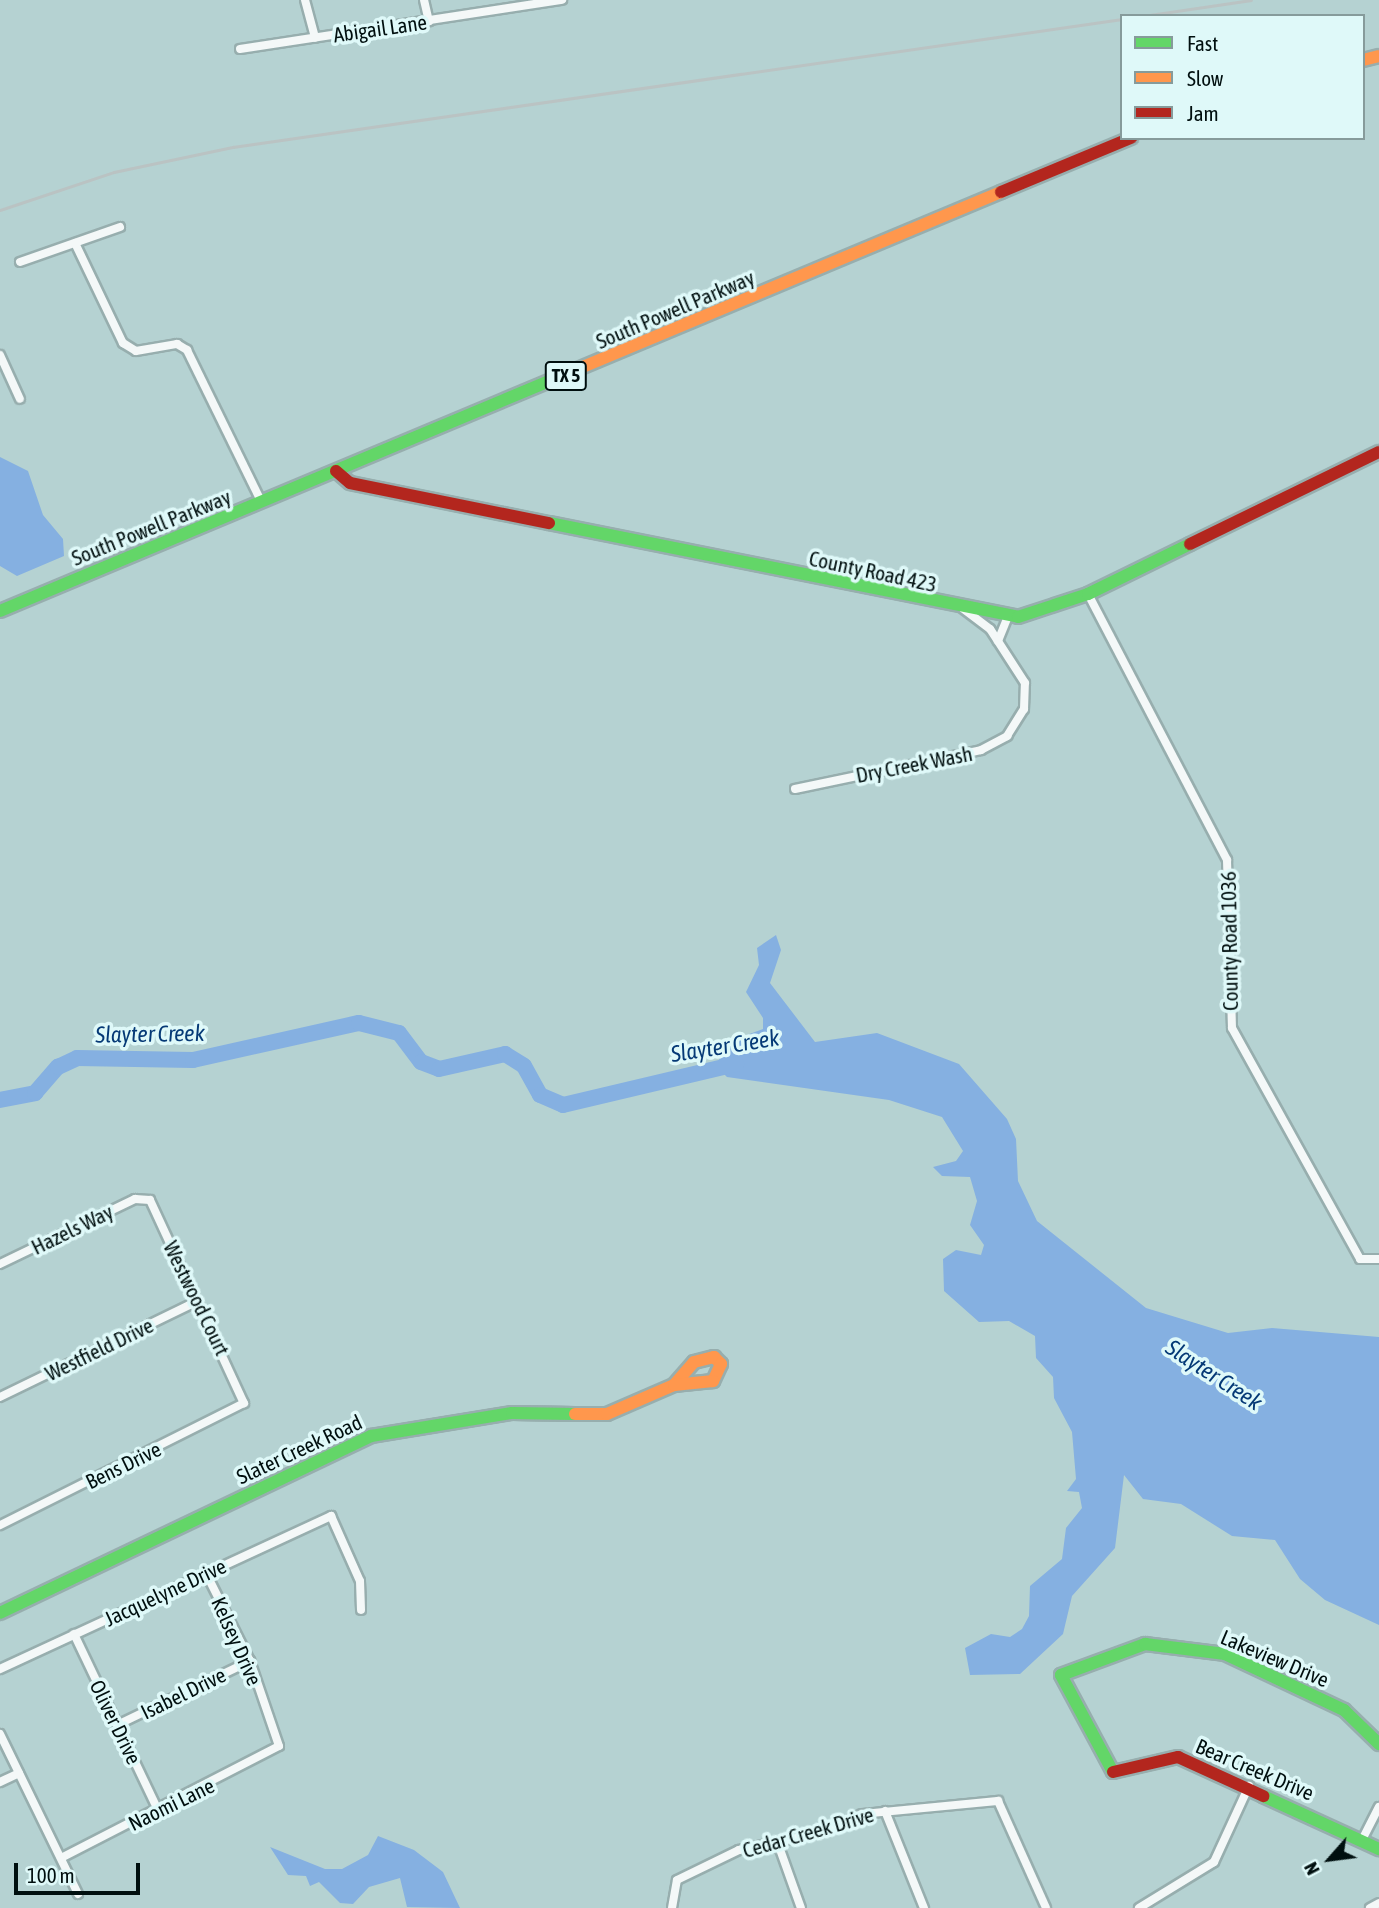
<!DOCTYPE html>
<style>
body{margin:0}
#map{position:relative;width:1379px;height:1908px;overflow:hidden;background:#b5d2d2;font-family:"Asap Condensed",sans-serif}
div>[style]{position:absolute}
.water>*{inset:0;background:#85b0e1}
.river>*{height:16px;margin:-8px;padding:0 8px;transform-origin:8px;border-radius:8px;background:#85b0e1}
.roads{filter:drop-shadow(2px 0 #97aeae) drop-shadow(-2px 0 #97aeae) drop-shadow(0 2px #97aeae) drop-shadow(0 -2px #97aeae)}
.street>*{height:8px;margin:-4px;padding:0 4px;transform-origin:4px;border-radius:4px;background:#f4f8f8}
.fast>*{height:12px;margin:-6px;padding:0 6px;transform-origin:6px;border-radius:6px;background:#63d668}
.slow>*{height:12px;margin:-6px;padding:0 6px;transform-origin:6px;border-radius:6px;background:#ff974d}
.jam>*{height:12px;margin:-6px;padding:0 6px;transform-origin:6px;border-radius:6px;background:#b3261e}
.rail>*{height:2.5px;margin:-1.25px;padding:0 1.25px;transform-origin:1.25px;border-radius:1.25px;background:#bac3c3}
span{translate:-50% -50%;white-space:nowrap;text-align:center;line-height:1.15;-webkit-text-stroke:7px #dff9f9;paint-order:stroke}
.shield-label span{padding:2px 5px;background:#dff9f9;border:2px solid;border-radius:5px;-webkit-text-stroke-width:0}
.shield-label{font-size:19px;color:#000f0f;font-weight:700}
.street-label{font-size:21px;color:#000f0f}
.water-label{font-size:23px;color:#053976;font-style:italic}
.legend{position:absolute;left:1120px;top:14px;width:245px;height:126px;box-sizing:border-box;background:#dff9f9;border:2px solid #869b9b;margin:0;padding:9px 12px;list-style:none;font-size:21px;color:#000f0f}
.legend li{display:flex;align-items:center;gap:14px;height:35px}
.legend b{width:35px;border:2px solid #869b9b}
.north{position:absolute;left:1295px;top:1824px;width:70px;height:70px;-webkit-text-stroke:5px #dff9f9;paint-order:stroke;rotate:242deg;font-size:19px;font-weight:700;line-height:28px;text-align:center;color:#000f0f}
.north::after{content:'';display:block;margin:auto;width:24px;height:32px;background:#000f0f;clip-path:polygon(50% 0,100% 100%,50% 72%,0 100%)}
.scale{position:absolute;left:14px;top:1863px;width:126px;height:32px;box-sizing:border-box;border:4px solid #000f0f;border-top:0;padding-left:9px;font-size:21px;line-height:24px;white-space:nowrap;color:#000f0f;-webkit-text-stroke:5px #dff9f9;paint-order:stroke}
</style>
<div id="map">
<div class="water">
<i style="clip-path:polygon(0 457px,28px 471px,43px 515px,63px 539px,64px 556px,17px 576px,0 566px)"></i>
<i style="clip-path:polygon(776px 935px,781px 950px,770px 983px,815px 1042px,877px 1033px,959px 1064px,1007px 1119px,1016px 1139px,1018px 1181px,1037px 1221px,1146px 1308px,1228px 1333px,1272px 1328px,1379px 1337px,1379px 1625px,1325px 1600px,1300px 1579px,1275px 1540px,1232px 1536px,1181px 1504px,1143px 1499px,1124px 1475px,1115px 1548px,1072px 1596px,1063px 1634px,1020px 1674px,970px 1675px,965px 1648px,991px 1634px,1010px 1637px,1022px 1629px,1029px 1616px,1030px 1586px,1062px 1559px,1066px 1528px,1082px 1508px,1079px 1492px,1067px 1491px,1076px 1479px,1072px 1432px,1054px 1398px,1053px 1377px,1036px 1358px,1035px 1336px,1009px 1321px,979px 1322px,944px 1291px,943px 1259px,956px 1250px,981px 1255px,984px 1245px,970px 1225px,977px 1201px,970px 1177px,942px 1176px,933px 1167px,956px 1161px,963px 1151px,942px 1117px,889px 1100px,727px 1077px,716px 1066px,728px 1042px,763px 1029px,763px 1018px,746px 992px,759px 965px,757px 948px)"></i>
<i style="clip-path:polygon(378px 1836px,414px 1850px,443px 1872px,460px 1908px,407px 1907px,400px 1878px,369px 1887px,353px 1904px,340px 1903px,319px 1882px,310px 1886px,306px 1876px,288px 1875px,270px 1847px,325px 1869px,342px 1869px,368px 1855px)"></i>
</div>
<div class="river">
<i style="left:0;top:1100px;width:36px;rotate:-11deg"></i>
<i style="left:35px;top:1093px;width:35px;rotate:-49deg"></i>
<i style="left:58px;top:1067px;width:21px;rotate:-25deg"></i>
<i style="left:77px;top:1058px;width:116px;rotate:1deg"></i>
<i style="left:193px;top:1060px;width:170px;rotate:-12.6deg"></i>
<i style="left:359px;top:1023px;width:41px;rotate:14deg"></i>
<i style="left:399px;top:1033px;width:36px;rotate:53deg"></i>
<i style="left:421px;top:1062px;width:19px;rotate:21deg"></i>
<i style="left:439px;top:1069px;width:68px;rotate:-12.8deg"></i>
<i style="left:505px;top:1054px;width:22px;rotate:32deg"></i>
<i style="left:524px;top:1066px;width:33px;rotate:61deg"></i>
<i style="left:540px;top:1095px;width:25px;rotate:23deg"></i>
<i style="left:563px;top:1105px;width:178px;rotate:-13.3deg"></i>
</div>
<div class="roads">
<div class="street">
<i style="left:305px;top:0;width:39px;rotate:75deg"></i>
<i style="left:424px;top:0;width:22px;rotate:77deg"></i>
<i style="left:240px;top:49px;width:326px;rotate:-8.7deg"></i>
<i style="left:75px;top:243px;width:111px;rotate:64.4deg"></i>
<i style="left:123px;top:343px;width:15px;rotate:32deg"></i>
<i style="left:136px;top:351px;width:42px;rotate:-9.7deg"></i>
<i style="left:177px;top:344px;width:12px;rotate:31deg"></i>
<i style="left:187px;top:350px;width:170px;rotate:63.9deg"></i>
<i style="left:20px;top:262px;width:106px;rotate:-19.3deg"></i>
<i style="left:0;top:355px;width:48px;rotate:65.6deg"></i>
<i style="left:1088px;top:594px;width:300px;rotate:62.4deg"></i>
<i style="left:1227px;top:860px;width:168px;rotate:88.3deg"></i>
<i style="left:1232px;top:1028px;width:264px;rotate:61deg"></i>
<i style="left:1360px;top:1259px;width:19px"></i>
<i style="left:998px;top:641px;width:27px;rotate:-68deg"></i>
<i style="left:795px;top:789px;width:190px;rotate:-11.8deg"></i>
<i style="left:981px;top:750px;width:30px;rotate:-28deg"></i>
<i style="left:1007px;top:736px;width:32px;rotate:-58deg"></i>
<i style="left:1024px;top:709px;width:26px;rotate:-88deg"></i>
<i style="left:1025px;top:683px;width:64px;rotate:-122.9deg"></i>
<i style="left:990px;top:629px;width:34px;rotate:-143deg"></i>
<i style="left:0;top:1264px;width:150px;rotate:-25.7deg"></i>
<i style="left:135px;top:1199px;width:15px;rotate:4deg"></i>
<i style="left:150px;top:1200px;width:224px;rotate:65.2deg"></i>
<i style="left:244px;top:1403px;width:273px;rotate:153.4deg"></i>
<i style="left:0;top:1397px;width:220px;rotate:-25.9deg"></i>
<i style="left:74px;top:1634px;width:195px;rotate:64.5deg"></i>
<i style="left:0;top:1669px;width:365px;rotate:-24.8deg"></i>
<i style="left:331px;top:1516px;width:71px;rotate:66deg"></i>
<i style="left:360px;top:1581px;width:29px;rotate:88deg"></i>
<i style="left:117px;top:1725px;width:148px;rotate:-25.7deg"></i>
<i style="left:0;top:1734px;width:178px;rotate:64deg"></i>
<i style="left:0;top:1782px;width:21px;rotate:-25deg"></i>
<i style="left:885px;top:1811px;width:105px;rotate:68.1deg"></i>
<i style="left:1363px;top:1838px;width:35px;rotate:-63deg"></i>
<i style="left:777px;top:1841px;width:71px;rotate:70.3deg"></i>
<i style="left:61px;top:1858px;width:245px;rotate:-27.2deg"></i>
<i style="left:279px;top:1746px;width:90px;rotate:-108.8deg"></i>
<i style="left:250px;top:1661px;width:96px;rotate:-116.6deg"></i>
<i style="left:672px;top:1908px;width:28px;rotate:-80deg"></i>
<i style="left:677px;top:1880px;width:69px;rotate:-25.8deg"></i>
<i style="left:739px;top:1850px;width:83px;rotate:-11.9deg"></i>
<i style="left:820px;top:1833px;width:46px;rotate:-24.3deg"></i>
<i style="left:862px;top:1814px;width:137px;rotate:-5.5deg"></i>
<i style="left:998px;top:1801px;width:117px;rotate:65.8deg"></i>
<i style="left:1139px;top:1908px;width:88px;rotate:-31.5deg"></i>
<i style="left:1214px;top:1862px;width:84px;rotate:-65.3deg"></i>
<i style="left:1370px;top:1908px;width:10px;rotate:-29deg"></i>
</div>
<div class="fast">
<i style="left:549px;top:523px;width:478px;rotate:11.3deg"></i>
<i style="left:1018px;top:617px;width:74px;rotate:-18.2deg"></i>
<i style="left:1088px;top:594px;width:114px;rotate:-26.1deg"></i>
<i style="left:0;top:611px;width:614px;rotate:-22.72deg"></i>
<i style="left:0;top:1613px;width:411px;rotate:-25.5deg"></i>
<i style="left:371px;top:1436px;width:143px;rotate:-9.3deg"></i>
<i style="left:512px;top:1413px;width:63px;rotate:0.9deg"></i>
<i style="left:1113px;top:1772px;width:110px;rotate:-118.2deg"></i>
<i style="left:1061px;top:1675px;width:90px;rotate:-20.3deg"></i>
<i style="left:1145px;top:1644px;width:81px;rotate:7.1deg"></i>
<i style="left:1225px;top:1654px;width:132px;rotate:25.2deg"></i>
<i style="left:1344px;top:1710px;width:49px;rotate:44.2deg"></i>
<i style="left:1263px;top:1796px;width:128px;rotate:24.6deg"></i>
</div>
<div class="slow">
<i style="left:1363px;top:60px;width:16px;rotate:-14deg"></i>
<i style="left:566px;top:374px;width:472px;rotate:-22.7deg"></i>
<i style="left:575px;top:1414px;width:32px"></i>
<i style="left:607px;top:1414px;width:73px;rotate:-23.4deg"></i>
<i style="left:674px;top:1385px;width:30px;rotate:-49deg"></i>
<i style="left:694px;top:1362px;width:21px;rotate:-14deg"></i>
<i style="left:714px;top:1357px;width:10px;rotate:45deg"></i>
<i style="left:721px;top:1364px;width:19px;rotate:115deg"></i>
<i style="left:713px;top:1381px;width:39px;rotate:174deg"></i>
</div>
<div class="jam">
<i style="left:1001px;top:192px;width:141px;rotate:-22.6deg"></i>
<i style="left:336px;top:471px;width:18px;rotate:41deg"></i>
<i style="left:350px;top:483px;width:203px;rotate:11.4deg"></i>
<i style="left:1190px;top:544px;width:210px;rotate:-26deg"></i>
<i style="left:1113px;top:1772px;width:67px;rotate:-13deg"></i>
<i style="left:1178px;top:1757px;width:94px;rotate:24.6deg"></i>
</div>
</div>
<div class="rail">
<i style="left:1143px;top:16px;width:109px;rotate:-8.4deg"></i>
<i style="left:0;top:210px;width:120px;rotate:-18.4deg"></i>
<i style="left:114px;top:172px;width:122px;rotate:-11.9deg"></i>
<i style="left:233px;top:147px;width:898px;rotate:-8.19deg"></i>
</div>
<div class="shield-label">
<span style="left:566px;top:376px">TX 5</span>
</div>
<div class="street-label">
<span style="left:380px;top:28px;rotate:-8deg">Abigail Lane</span>
<span style="left:675px;top:309px;rotate:-23deg">South Powell Parkway</span>
<span style="left:151px;top:527px;rotate:-22deg">South Powell Parkway</span>
<span style="left:873px;top:571px;rotate:12deg">County Road 423</span>
<span style="left:914px;top:764px;rotate:-11deg">Dry Creek Wash</span>
<span style="left:1229px;top:941px;rotate:-91deg">County Road 1036</span>
<span style="left:72px;top:1229px;rotate:-26deg">Hazels Way</span>
<span style="left:197px;top:1298px;rotate:64deg">Westwood Court</span>
<span style="left:99px;top:1349px;rotate:-26deg">Westfield Drive</span>
<span style="left:299px;top:1449px;rotate:-25deg">Slater Creek Road</span>
<span style="left:123px;top:1465px;rotate:-26deg">Bens Drive</span>
<span style="left:165px;top:1592px;rotate:-25deg">Jacquelyne Drive</span>
<span style="left:237px;top:1641px;rotate:66deg">Kelsey Drive</span>
<span style="left:1275px;top:1658px;rotate:23deg">Lakeview Drive</span>
<span style="left:183px;top:1693px;rotate:-26deg">Isabel Drive</span>
<span style="left:116px;top:1722px;rotate:64deg">Oliver Drive</span>
<span style="left:1255px;top:1769px;rotate:23deg">Bear Creek Drive</span>
<span style="left:171px;top:1804px;rotate:-26deg">Naomi Lane</span>
<span style="left:808px;top:1832px;rotate:-16deg">Cedar Creek Drive</span>
</div>
<div class="water-label">
<span style="left:150px;top:1034px;rotate:-1deg">Slayter Creek</span>
<span style="left:725px;top:1046px;rotate:-9deg">Slayter Creek</span>
<span style="left:1214px;top:1375px;rotate:33deg">Slayter Creek</span>
</div>
<ul class="legend">
<li><b style="height:9px;background:#63d668"></b>Fast</li>
<li><b style="height:9px;background:#ff974d"></b>Slow</li>
<li><b style="height:9px;background:#b3261e"></b>Jam</li>
</ul>
<div class="north">N</div>
<div class="scale">100 m</div>
</div>
